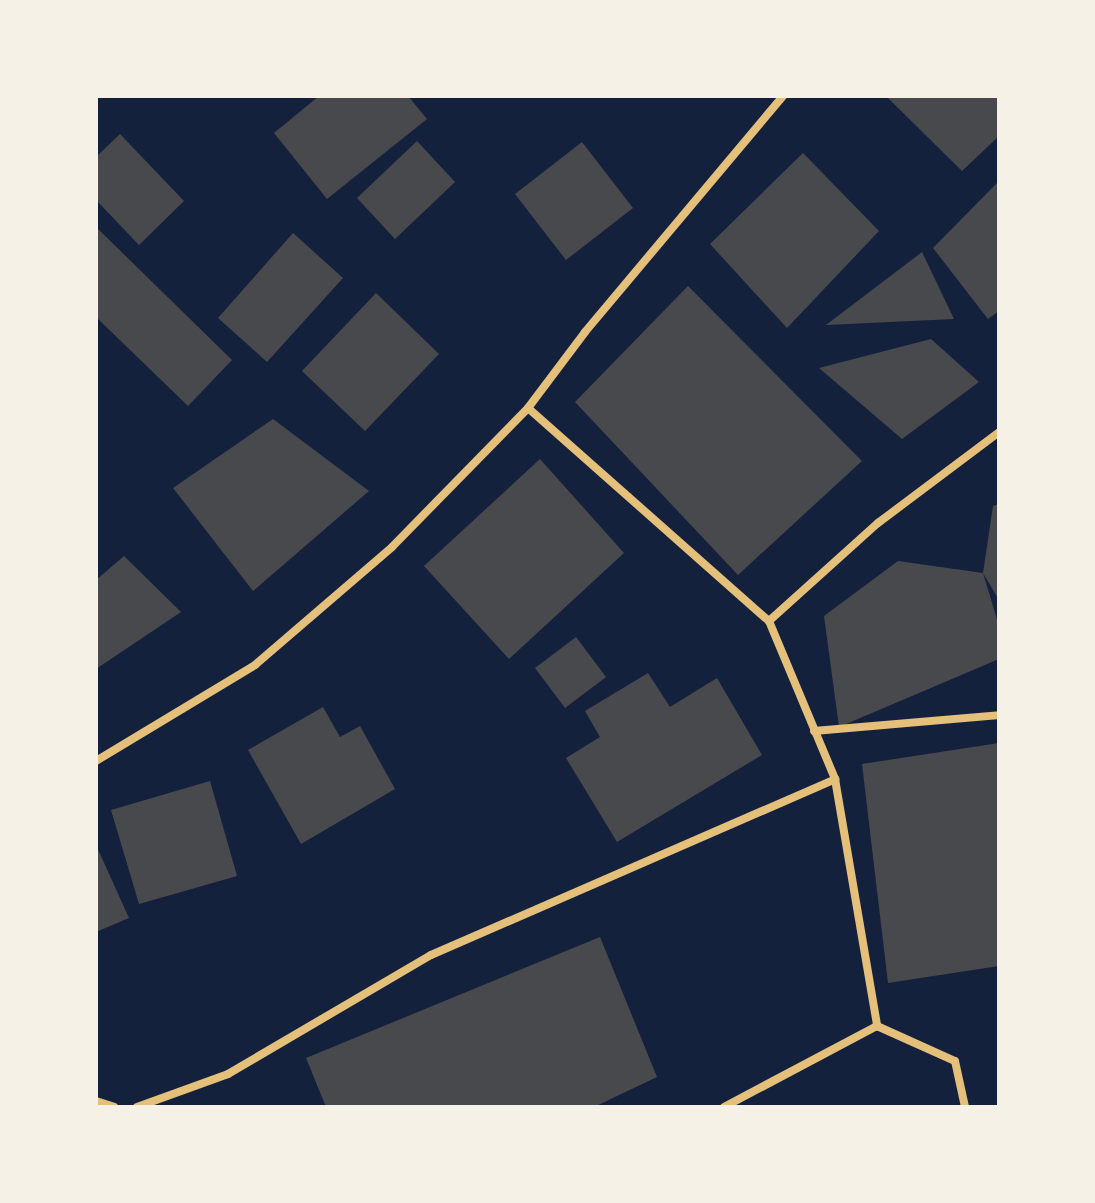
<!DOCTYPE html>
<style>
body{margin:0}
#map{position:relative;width:1095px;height:1203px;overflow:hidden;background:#14213d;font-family:"Public Sans",sans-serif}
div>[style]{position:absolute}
.building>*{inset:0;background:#48494c}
.minor>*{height:8px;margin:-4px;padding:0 4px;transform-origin:4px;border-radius:4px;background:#e5c07b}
span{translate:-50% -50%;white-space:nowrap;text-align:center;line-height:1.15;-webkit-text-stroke:6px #f6f1e7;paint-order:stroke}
.frame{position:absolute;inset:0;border:98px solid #f6f1e7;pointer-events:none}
</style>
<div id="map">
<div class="building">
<i style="clip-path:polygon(319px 96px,408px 96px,427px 119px,327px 199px,274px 133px)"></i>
<i style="clip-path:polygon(886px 96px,999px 96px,999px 136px,962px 171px)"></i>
<i style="clip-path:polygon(120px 134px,184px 201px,139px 245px,96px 200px,96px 157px)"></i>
<i style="clip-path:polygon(417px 141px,455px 182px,395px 239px,357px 198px)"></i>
<i style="clip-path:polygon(582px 142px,633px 208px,566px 260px,515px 194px)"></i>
<i style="clip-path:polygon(803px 153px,879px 231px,787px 328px,710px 244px)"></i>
<i style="clip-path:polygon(999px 181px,999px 311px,988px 319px,933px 248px)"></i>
<i style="clip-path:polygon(96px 227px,232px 360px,188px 406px,96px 317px)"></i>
<i style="clip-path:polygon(293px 233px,343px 278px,267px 362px,218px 318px)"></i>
<i style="clip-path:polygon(922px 252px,954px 319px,826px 325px)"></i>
<i style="clip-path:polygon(688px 286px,862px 461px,738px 575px,575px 402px)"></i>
<i style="clip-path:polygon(376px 293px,439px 354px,365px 431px,302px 371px)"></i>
<i style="clip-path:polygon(931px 339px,979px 382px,902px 439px,819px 368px)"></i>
<i style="clip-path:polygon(273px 419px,369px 491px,253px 591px,173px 488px)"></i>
<i style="clip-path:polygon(540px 459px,624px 553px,509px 659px,424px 566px)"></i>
<i style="clip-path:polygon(999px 504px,999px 600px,983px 573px,999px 626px,999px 659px,839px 727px,824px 616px,898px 561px,983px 573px,993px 506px)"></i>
<i style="clip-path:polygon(124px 556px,181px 612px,96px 669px,96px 580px)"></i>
<i style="clip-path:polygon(576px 637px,606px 677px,565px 708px,535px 668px)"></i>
<i style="clip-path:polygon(648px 673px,670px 707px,717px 678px,762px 755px,617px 842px,566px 758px,600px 737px,585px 711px)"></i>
<i style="clip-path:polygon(323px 707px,340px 737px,360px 726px,395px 789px,301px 844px,248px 750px)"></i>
<i style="clip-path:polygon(999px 743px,999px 966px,888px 983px,862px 764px)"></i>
<i style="clip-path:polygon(210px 781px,237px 876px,139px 904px,111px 810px)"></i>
<i style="clip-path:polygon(96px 845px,129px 918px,96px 932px)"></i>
<i style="clip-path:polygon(600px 937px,657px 1077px,594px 1107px,326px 1107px,306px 1058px)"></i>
</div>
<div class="minor">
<i style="left:528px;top:408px;width:322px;rotate:41.5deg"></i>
<i style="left:769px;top:621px;width:171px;rotate:67.3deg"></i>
<i style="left:835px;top:779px;width:251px;rotate:80.3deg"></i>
<i style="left:877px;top:1026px;width:85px;rotate:24.2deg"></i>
<i style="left:955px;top:1061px;width:47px;rotate:77.7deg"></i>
<i style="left:769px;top:621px;width:147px;rotate:-42deg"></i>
<i style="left:878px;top:523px;width:151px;rotate:-36.9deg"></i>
<i style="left:814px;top:731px;width:186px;rotate:-4.9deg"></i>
<i style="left:96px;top:761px;width:186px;rotate:-31.1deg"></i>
<i style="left:255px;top:665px;width:181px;rotate:-40.7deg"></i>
<i style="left:392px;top:547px;width:194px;rotate:-45.6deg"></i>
<i style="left:528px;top:408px;width:95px;rotate:-53.1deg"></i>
<i style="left:585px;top:332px;width:308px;rotate:-50deg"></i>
<i style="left:96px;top:1101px;width:19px;rotate:18deg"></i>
<i style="left:137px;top:1107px;width:97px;rotate:-19.9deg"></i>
<i style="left:228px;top:1074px;width:235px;rotate:-30.4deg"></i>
<i style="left:431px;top:955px;width:441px;rotate:-23.5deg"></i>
<i style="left:724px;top:1107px;width:173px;rotate:-27.9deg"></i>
</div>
<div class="frame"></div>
</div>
